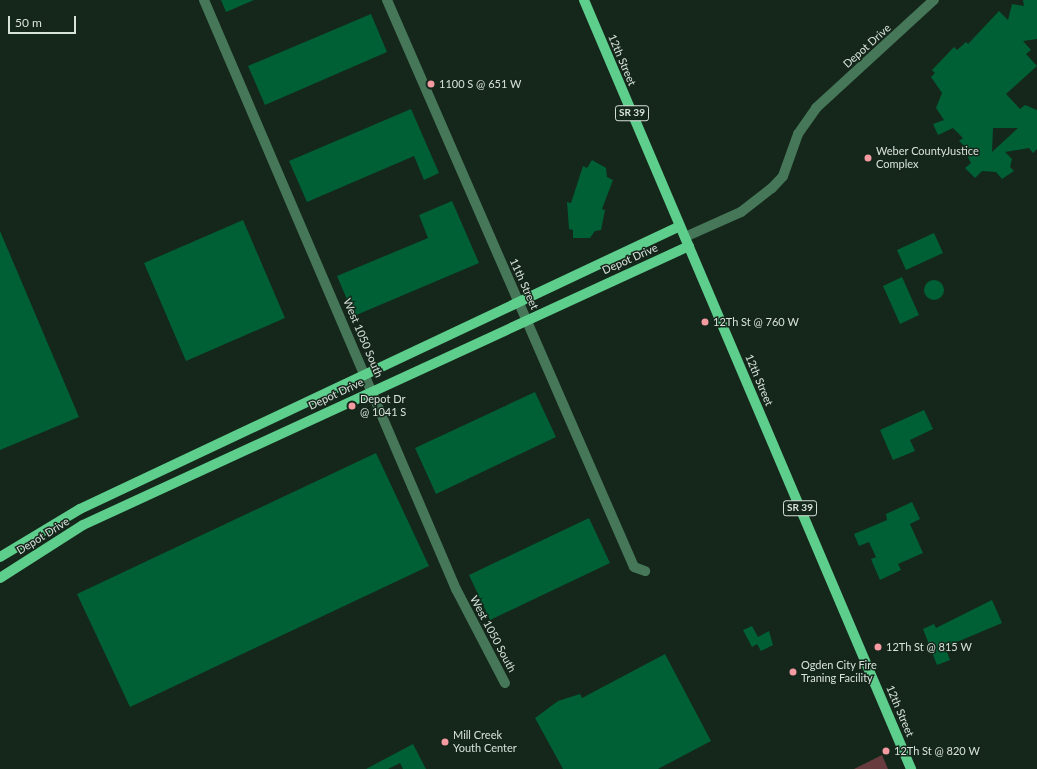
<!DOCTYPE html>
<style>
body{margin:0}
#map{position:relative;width:1037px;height:769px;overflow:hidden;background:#15261b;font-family:Lato,sans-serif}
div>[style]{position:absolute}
.green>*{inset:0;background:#683b3e}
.building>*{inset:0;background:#006035}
.round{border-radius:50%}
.minor>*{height:10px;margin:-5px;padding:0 5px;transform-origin:5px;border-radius:5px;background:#457758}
.major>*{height:10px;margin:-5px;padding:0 5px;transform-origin:5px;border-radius:5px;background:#5dce8c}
.dots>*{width:11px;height:11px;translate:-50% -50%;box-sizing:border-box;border:2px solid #15261b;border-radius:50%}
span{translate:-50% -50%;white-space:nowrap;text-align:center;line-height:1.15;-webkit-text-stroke:3px #15261b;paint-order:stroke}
.shield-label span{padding:1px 3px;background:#15261b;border:1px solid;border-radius:3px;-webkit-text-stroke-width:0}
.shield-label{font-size:10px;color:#d7e2da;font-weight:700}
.street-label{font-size:11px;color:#d7e2da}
.poi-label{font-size:11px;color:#d7e2da}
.left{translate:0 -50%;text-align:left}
.scale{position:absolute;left:8px;top:16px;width:68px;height:18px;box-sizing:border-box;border:2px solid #d7e2da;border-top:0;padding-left:5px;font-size:12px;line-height:14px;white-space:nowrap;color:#d7e2da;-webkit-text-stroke:3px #15261b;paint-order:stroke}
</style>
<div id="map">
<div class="green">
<i style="clip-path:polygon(882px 755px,888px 769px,854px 769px)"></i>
</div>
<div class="building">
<i style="clip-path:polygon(221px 0,254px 0,226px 12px)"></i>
<i style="clip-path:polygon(evenodd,1023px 0,1037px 0,1037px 39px,1023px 41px,1031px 50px,1026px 54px,1037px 66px,1006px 94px,1020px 109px,1025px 105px,1037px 110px,1037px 149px,1033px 153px,1029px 148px,1005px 152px,1012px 159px,1010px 167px,1014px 171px,1002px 179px,996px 172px,982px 171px,975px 178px,965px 168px,971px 163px,968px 157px,972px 153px,959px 141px,963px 138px,953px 128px,938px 135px,933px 124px,944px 120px,936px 108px,942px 93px,931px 77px,935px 73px,932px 70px,954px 47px,957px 50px,966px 42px,968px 44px,999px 11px,1008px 20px,1012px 4px,1024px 6px,1023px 0,993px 128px,1018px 128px,992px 152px,993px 128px)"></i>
<i style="clip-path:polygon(371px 14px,387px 52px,265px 105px,248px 66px)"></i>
<i style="clip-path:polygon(411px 109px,439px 173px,424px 180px,414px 156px,307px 202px,289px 161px)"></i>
<i style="clip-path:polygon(592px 160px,606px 168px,607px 177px,613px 180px,602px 209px,605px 210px,601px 230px,595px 231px,590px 238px,573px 238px,573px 230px,569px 229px,567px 202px,571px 203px,583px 166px,587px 168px)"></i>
<i style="clip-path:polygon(452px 201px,479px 263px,354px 316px,337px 276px,428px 238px,419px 215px)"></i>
<i style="clip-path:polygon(243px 220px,285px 318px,186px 361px,144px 263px)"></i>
<i style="clip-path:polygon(0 231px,79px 417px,0 450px)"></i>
<i style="clip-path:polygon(934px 233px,943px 253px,906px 270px,897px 250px)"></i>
<i style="clip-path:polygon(902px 277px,919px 315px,900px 324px,883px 286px)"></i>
<i class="round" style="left:924px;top:280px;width:20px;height:20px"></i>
<i style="clip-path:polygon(535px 392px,556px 437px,436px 494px,415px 448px)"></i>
<i style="clip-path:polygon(924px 410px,933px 429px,910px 440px,915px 451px,893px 460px,880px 430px)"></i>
<i style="clip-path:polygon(376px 453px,429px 566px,130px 707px,77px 594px)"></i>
<i style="clip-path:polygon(912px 502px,920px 519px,910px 524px,923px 553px,898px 564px,901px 570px,880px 580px,871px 559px,876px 557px,869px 542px,859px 546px,854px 534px,887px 520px,886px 514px)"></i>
<i style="clip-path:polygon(589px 518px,610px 563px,490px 620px,469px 575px)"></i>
<i style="clip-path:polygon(992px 600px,1002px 623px,945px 647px,950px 660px,937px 665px,923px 629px,934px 624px,936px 628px)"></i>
<i style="clip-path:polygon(752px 626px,758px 637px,769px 631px,773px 645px,761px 651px,757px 644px,752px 647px,743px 630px)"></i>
<i style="clip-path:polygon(665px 654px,711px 741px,658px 769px,563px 769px,535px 718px,558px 701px,580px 694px,582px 698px)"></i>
<i style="clip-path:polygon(413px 744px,426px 769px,403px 769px,400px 763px,388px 769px,366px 769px)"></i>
</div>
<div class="minor">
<i style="left:204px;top:0;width:641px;rotate:66.84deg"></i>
<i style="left:456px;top:589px;width:106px;rotate:62.5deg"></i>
<i style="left:387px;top:0;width:618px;rotate:66.46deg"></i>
<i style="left:634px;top:567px;width:12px;rotate:20deg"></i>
<i style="left:685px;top:237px;width:61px;rotate:-24.1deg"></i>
<i style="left:741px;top:212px;width:39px;rotate:-38deg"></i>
<i style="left:772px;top:188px;width:16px;rotate:-47deg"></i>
<i style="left:783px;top:176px;width:45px;rotate:-70.3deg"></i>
<i style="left:798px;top:134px;width:32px;rotate:-55deg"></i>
<i style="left:816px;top:108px;width:160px;rotate:-42.5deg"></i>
</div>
<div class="major">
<i style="left:584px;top:0;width:836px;rotate:66.96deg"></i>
<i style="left:0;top:557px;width:93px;rotate:-31deg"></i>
<i style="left:80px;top:509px;width:663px;rotate:-25.25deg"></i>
<i style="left:0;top:578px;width:98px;rotate:-32.6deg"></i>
<i style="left:83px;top:525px;width:667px;rotate:-24.72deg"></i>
</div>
<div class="dots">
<i style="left:431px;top:84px;background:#f49aa1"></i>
<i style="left:868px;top:158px;background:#f49aa1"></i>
<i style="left:705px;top:322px;background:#f49aa1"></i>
<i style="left:352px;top:406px;background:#f49aa1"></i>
<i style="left:878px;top:647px;background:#f49aa1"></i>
<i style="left:793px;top:672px;background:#f49aa1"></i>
<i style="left:445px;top:742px;background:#f49aa1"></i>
<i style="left:886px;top:751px;background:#f49aa1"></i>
</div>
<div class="shield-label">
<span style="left:632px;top:113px">SR 39</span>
<span style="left:800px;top:508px">SR 39</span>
</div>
<div class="street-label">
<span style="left:867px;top:46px;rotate:-42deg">Depot Drive</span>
<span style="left:622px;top:60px;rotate:67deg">12th Street</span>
<span style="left:630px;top:259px;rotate:-24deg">Depot Drive</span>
<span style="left:524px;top:284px;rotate:66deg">11th Street</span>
<span style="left:363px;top:338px;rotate:67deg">West 1050 South</span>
<span style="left:759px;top:380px;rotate:67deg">12th Street</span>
<span style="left:336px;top:394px;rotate:-25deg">Depot Drive</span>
<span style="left:43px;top:536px;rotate:-32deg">Depot Drive</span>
<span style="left:493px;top:634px;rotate:62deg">West 1050 South</span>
<span style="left:900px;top:711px;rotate:67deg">12th Street</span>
</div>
<div class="poi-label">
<span class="left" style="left:439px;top:84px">1100 S @ 651 W</span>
<span class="left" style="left:876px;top:158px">Weber CountyJustice<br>Complex</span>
<span class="left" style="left:713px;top:322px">12Th St @ 760 W</span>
<span class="left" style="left:360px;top:406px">Depot Dr<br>@ 1041 S</span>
<span class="left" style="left:886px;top:647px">12Th St @ 815 W</span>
<span class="left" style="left:801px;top:672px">Ogden City Fire<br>Traning Facility</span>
<span class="left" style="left:453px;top:742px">Mill Creek<br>Youth Center</span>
<span class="left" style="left:894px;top:751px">12Th St @ 820 W</span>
</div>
<div class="scale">50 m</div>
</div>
